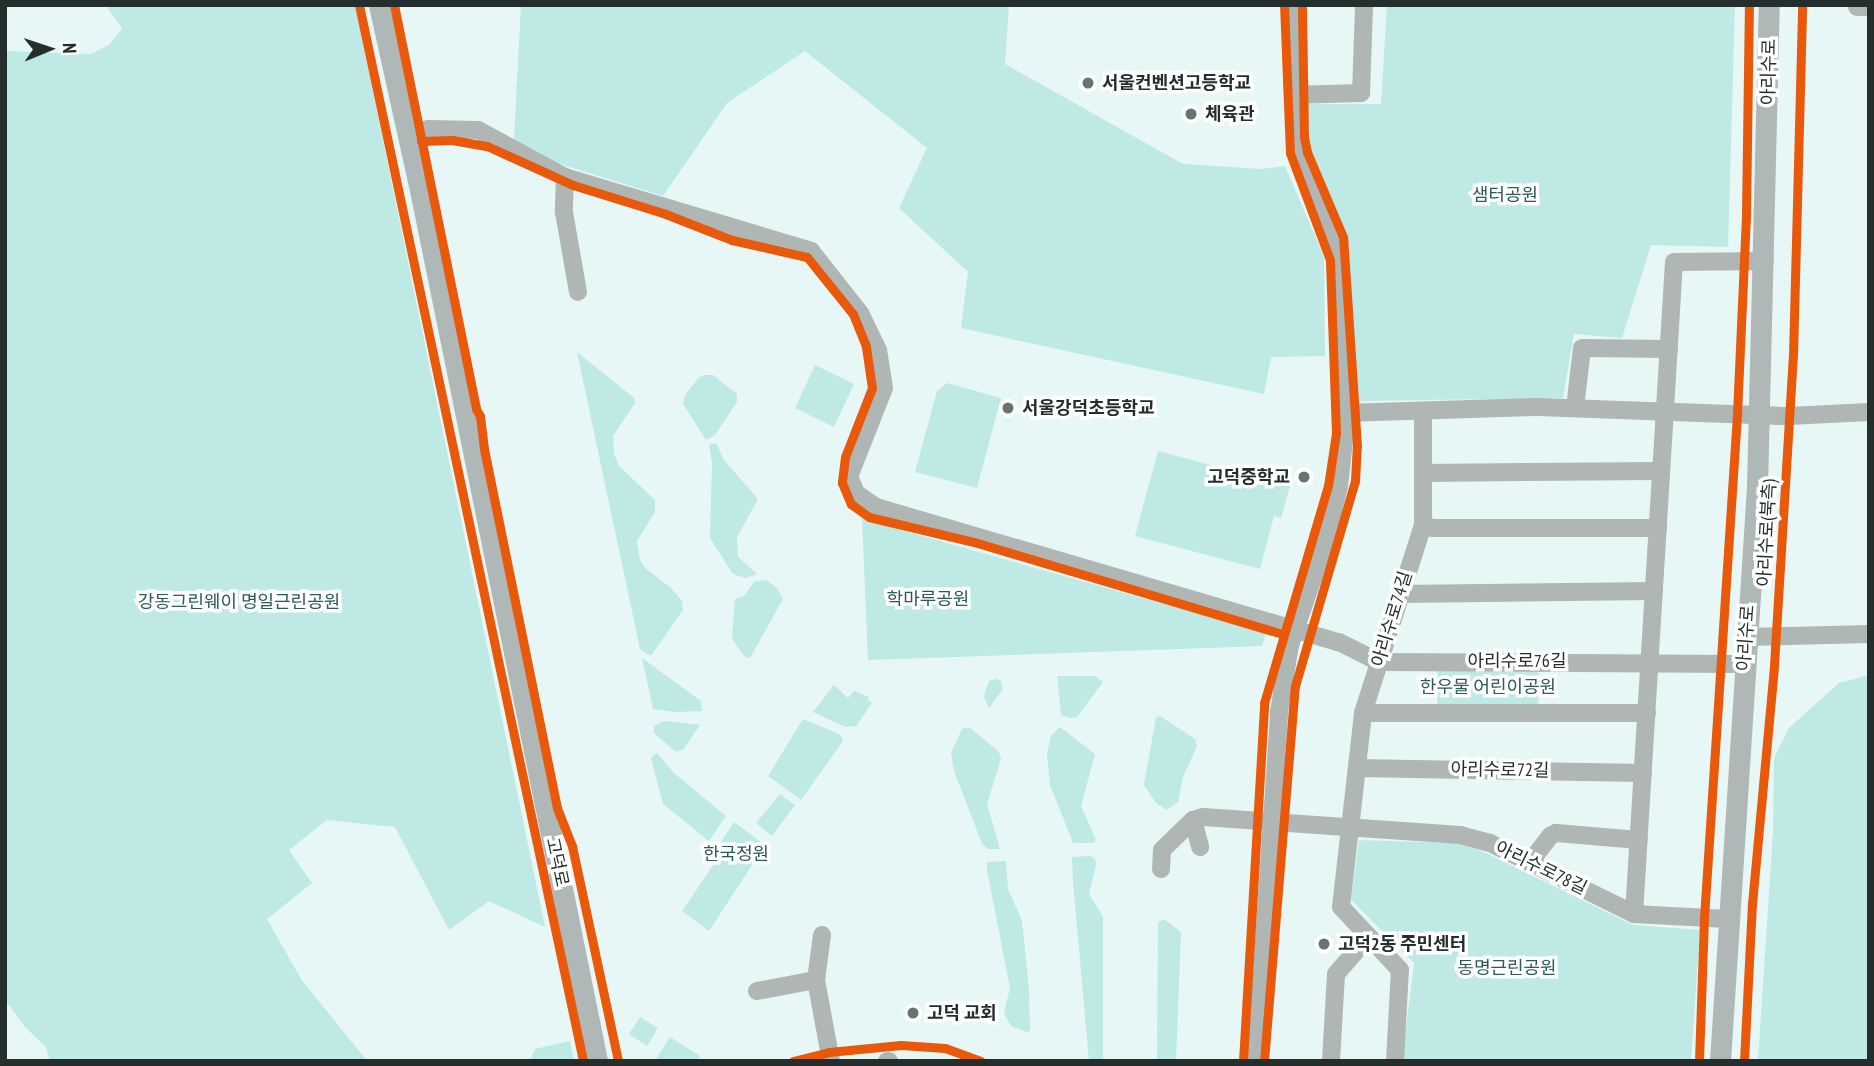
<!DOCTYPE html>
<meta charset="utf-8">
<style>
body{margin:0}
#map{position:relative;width:1874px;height:1066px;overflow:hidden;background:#e7f7f5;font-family:"PT Sans Narrow","Noto Sans KR",sans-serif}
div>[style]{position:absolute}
.green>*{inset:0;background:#bee9e4}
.minor>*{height:18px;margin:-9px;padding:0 9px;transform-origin:9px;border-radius:9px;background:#b0b6b4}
.major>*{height:21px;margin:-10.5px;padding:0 10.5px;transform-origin:10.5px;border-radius:10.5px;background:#afb8b7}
.cycleway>*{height:9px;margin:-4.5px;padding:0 4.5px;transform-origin:4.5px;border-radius:4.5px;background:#e8590c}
.dots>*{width:19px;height:19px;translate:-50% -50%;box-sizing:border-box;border:4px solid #fff;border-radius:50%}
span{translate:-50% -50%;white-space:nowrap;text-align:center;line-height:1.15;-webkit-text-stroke:7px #fff;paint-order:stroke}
.street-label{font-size:18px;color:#242e2d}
.poi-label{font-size:18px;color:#242e2d;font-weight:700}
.left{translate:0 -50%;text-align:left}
.right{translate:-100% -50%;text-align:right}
.park-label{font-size:18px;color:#2a5b56}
.frame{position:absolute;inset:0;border:7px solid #242e2d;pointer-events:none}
.north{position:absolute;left:14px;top:14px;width:70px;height:70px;-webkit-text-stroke:5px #fff;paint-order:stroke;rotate:88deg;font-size:19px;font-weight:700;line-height:28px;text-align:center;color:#242e2d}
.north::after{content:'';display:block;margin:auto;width:24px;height:32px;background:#242e2d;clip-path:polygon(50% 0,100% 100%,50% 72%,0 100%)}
</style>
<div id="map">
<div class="green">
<i style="clip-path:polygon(106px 5px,355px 5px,545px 927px,489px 901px,449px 930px,395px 827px,327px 820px,289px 850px,312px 883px,267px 919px,301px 979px,367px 1061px,50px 1061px,46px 1047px,25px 1027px,5px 1000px,5px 51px,91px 54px,109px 45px,122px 29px)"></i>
<i style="clip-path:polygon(521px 5px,1009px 5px,1005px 64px,1183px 164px,1261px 169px,1285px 166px,1324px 257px,1325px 356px,1271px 357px,1264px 394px,961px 328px,968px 272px,899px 208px,927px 148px,805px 51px,727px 103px,663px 196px,541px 158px,514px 139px)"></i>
<i style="clip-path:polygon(1387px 5px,1735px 5px,1728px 247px,1651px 245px,1622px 338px,1574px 334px,1563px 398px,1354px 401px,1353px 320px,1347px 238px,1312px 160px,1304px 104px,1381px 104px)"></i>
<i style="clip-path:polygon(577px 352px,634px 398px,635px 403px,613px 436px,614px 454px,619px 466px,655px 500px,655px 512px,637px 541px,640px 560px,645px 568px,671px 588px,682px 601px,683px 610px,651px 656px,640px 649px)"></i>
<i style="clip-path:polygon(815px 365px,854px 384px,834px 427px,795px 408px)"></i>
<i style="clip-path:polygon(706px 375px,713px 375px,737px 394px,737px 402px,715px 435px,706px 440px,683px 404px,685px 395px,699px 377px)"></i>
<i style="clip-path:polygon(947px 383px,1001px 398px,977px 488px,915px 472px,937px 391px)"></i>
<i style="clip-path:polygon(716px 443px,724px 460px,758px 499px,737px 537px,738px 557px,757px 574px,745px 578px,733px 574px,710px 538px,712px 463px,709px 445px)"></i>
<i style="clip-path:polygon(1158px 451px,1290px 486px,1281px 518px,1274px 516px,1260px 569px,1135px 536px)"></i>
<i style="clip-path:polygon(862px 519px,1266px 633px,1262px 646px,868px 660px)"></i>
<i style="clip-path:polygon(766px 580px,776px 587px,783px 599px,750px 658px,744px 656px,732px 639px,735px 599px,744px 596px,754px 582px)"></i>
<i style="clip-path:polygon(642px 658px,701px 701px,702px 711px,676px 712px,653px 709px)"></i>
<i style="clip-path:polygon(1438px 661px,1539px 661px,1538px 713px,1437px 713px)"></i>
<i style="clip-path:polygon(1869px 675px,1869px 1061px,1758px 1061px,1773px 831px,1774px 758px,1789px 728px,1839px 683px)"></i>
<i style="clip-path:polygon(1057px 676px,1095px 676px,1103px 682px,1077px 717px,1071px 718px,1061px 715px)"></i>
<i style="clip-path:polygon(996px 679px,1001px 681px,1003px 689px,989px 708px,984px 697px,986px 689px,989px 681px)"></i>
<i style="clip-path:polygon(834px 685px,848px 698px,854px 691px,869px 697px,867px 700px,872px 703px,856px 726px,845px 727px,813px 712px)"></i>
<i style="clip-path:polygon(1160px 716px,1195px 739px,1197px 746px,1183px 777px,1178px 802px,1167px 810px,1155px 802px,1144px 785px,1156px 717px)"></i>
<i style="clip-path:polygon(803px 719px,841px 735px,843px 741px,801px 800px,768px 776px)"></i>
<i style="clip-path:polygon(664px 721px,700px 725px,683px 750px,676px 752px,654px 733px,654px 726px)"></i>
<i style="clip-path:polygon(969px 727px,999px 752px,1001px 759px,987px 804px,1000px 849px,988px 849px,982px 844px,954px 771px,951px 753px,962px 729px)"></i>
<i style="clip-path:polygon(1060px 727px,1095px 754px,1081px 806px,1096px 840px,1093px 843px,1073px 843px,1050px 785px,1047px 753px,1051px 736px)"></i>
<i style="clip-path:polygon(657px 753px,674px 773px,726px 816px,709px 841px,663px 804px,651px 758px)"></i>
<i style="clip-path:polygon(780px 794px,795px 805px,772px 836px,756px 823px)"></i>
<i style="clip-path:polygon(734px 822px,765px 845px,709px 931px,682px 911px,714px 864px,709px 860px)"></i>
<i style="clip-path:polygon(1359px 840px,1455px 843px,1482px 851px,1633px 925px,1700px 930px,1691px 1061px,1402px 1061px,1414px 963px,1351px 900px)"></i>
<i style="clip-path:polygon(1090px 856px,1095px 859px,1096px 865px,1089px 894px,1103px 917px,1103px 1061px,1089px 1061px,1073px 882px,1072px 857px)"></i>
<i style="clip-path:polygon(1006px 861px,1008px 889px,1022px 921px,1029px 990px,1030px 1031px,1026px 1032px,1011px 1026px,1004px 1013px,1010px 988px,987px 870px,987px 862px)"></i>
<i style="clip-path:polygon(1164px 919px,1181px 932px,1176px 1061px,1157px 1061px,1158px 922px)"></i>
<i style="clip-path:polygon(640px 1017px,658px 1028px,647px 1046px,629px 1034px)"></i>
<i style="clip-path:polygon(670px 1037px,700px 1056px,697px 1061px,655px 1061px)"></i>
<i style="clip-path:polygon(570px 1041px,574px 1061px,530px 1061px,535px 1049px)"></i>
</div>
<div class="minor">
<i style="left:1857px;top:7px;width:12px"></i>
<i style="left:1293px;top:95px;width:68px;rotate:-1.7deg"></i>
<i style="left:1361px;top:93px;width:88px;rotate:-88deg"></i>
<i style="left:408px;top:133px;width:21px;rotate:-11deg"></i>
<i style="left:429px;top:129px;width:49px;rotate:1.2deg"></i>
<i style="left:478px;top:130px;width:99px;rotate:28.4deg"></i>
<i style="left:565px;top:177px;width:257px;rotate:16.7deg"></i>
<i style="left:811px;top:251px;width:79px;rotate:51.7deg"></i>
<i style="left:860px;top:313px;width:41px;rotate:64.1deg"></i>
<i style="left:878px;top:350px;width:38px;rotate:81deg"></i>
<i style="left:884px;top:388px;width:96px;rotate:111.5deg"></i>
<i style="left:849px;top:477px;width:17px;rotate:66deg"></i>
<i style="left:856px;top:493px;width:24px;rotate:35deg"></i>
<i style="left:876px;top:507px;width:482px;rotate:16.3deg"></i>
<i style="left:1339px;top:642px;width:45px;rotate:26.6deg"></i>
<i style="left:1379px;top:662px;width:365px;rotate:0.3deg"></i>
<i style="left:565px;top:177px;width:35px;rotate:92deg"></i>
<i style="left:564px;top:212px;width:81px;rotate:80.1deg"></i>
<i style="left:1575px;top:408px;width:60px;rotate:-83.3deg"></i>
<i style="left:1582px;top:348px;width:87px;rotate:0.7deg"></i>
<i style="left:1344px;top:413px;width:194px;rotate:-1.8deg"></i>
<i style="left:1538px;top:407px;width:251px;rotate:2.1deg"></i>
<i style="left:1789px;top:416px;width:80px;rotate:-2.9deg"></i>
<i style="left:1423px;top:473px;width:238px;rotate:-0.5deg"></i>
<i style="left:1423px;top:525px;width:10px;rotate:17deg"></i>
<i style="left:1433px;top:528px;width:225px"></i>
<i style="left:1400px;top:594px;width:254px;rotate:-0.7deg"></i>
<i style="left:1746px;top:637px;width:123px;rotate:-1.4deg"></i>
<i style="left:1363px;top:713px;width:284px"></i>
<i style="left:1357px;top:768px;width:286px;rotate:1deg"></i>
<i style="left:1193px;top:820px;width:28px;rotate:75deg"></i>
<i style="left:1530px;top:862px;width:33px;rotate:-52deg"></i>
<i style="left:1550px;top:836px;width:7px;rotate:-27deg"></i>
<i style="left:1556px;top:833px;width:83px;rotate:4.8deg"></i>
<i style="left:1161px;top:869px;width:19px;rotate:-87deg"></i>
<i style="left:1162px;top:850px;width:43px;rotate:-44.1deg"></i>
<i style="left:1193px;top:820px;width:10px;rotate:-17deg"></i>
<i style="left:1203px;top:817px;width:258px;rotate:4deg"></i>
<i style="left:1460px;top:835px;width:31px;rotate:15deg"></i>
<i style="left:1490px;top:843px;width:161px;rotate:26.2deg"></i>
<i style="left:1634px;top:914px;width:93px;rotate:3.1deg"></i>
<i style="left:1634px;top:914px;width:653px;rotate:-86.49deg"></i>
<i style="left:1674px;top:262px;width:91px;rotate:-0.6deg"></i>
<i style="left:822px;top:935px;width:45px;rotate:97.6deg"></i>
<i style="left:816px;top:980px;width:82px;rotate:79.5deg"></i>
<i style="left:757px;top:991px;width:60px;rotate:-10.6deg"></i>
<i style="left:887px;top:1061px;width:2px"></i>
<i style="left:1256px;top:1061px;width:350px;rotate:-86.2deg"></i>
<i style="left:1279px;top:712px;width:68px;rotate:-80.7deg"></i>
<i style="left:1290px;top:645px;width:111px;rotate:-71.1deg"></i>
<i style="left:1326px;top:540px;width:56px;rotate:-76.5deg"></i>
<i style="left:1339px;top:486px;width:54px;rotate:-83.7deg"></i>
<i style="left:1345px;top:432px;width:190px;rotate:-93.3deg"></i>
<i style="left:1334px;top:242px;width:99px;rotate:-111.4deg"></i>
<i style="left:1298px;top:150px;width:67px;rotate:-95.1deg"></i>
<i style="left:1292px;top:83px;width:78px;rotate:-90.7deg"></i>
<i style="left:1331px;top:1061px;width:87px;rotate:-86.7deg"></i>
<i style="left:1336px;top:974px;width:50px;rotate:-49deg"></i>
<i style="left:1395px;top:1061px;width:91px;rotate:-86.9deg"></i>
<i style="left:1400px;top:970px;width:86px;rotate:-133.1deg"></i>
<i style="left:1341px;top:907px;width:195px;rotate:-83.5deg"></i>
<i style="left:1363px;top:713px;width:197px;rotate:-72.3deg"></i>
<i style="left:1423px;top:525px;width:114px;rotate:-90deg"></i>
</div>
<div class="major">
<i style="left:379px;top:5px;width:184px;rotate:77.5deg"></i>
<i style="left:419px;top:185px;width:894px;rotate:78.51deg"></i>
<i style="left:1720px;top:1061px;width:575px;rotate:-86.31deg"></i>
<i style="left:1757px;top:487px;width:482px;rotate:-88.6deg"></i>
</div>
<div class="cycleway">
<i style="left:359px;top:5px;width:1079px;rotate:78.02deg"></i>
<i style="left:394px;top:5px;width:412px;rotate:78.5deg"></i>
<i style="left:476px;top:409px;width:8px;rotate:60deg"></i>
<i style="left:480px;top:416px;width:33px;rotate:83deg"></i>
<i style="left:484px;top:449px;width:366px;rotate:78.5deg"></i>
<i style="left:557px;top:808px;width:41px;rotate:68.5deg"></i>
<i style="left:572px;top:846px;width:220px;rotate:77.9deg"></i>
<i style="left:421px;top:141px;width:31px;rotate:-2deg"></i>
<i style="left:452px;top:140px;width:36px;rotate:10deg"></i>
<i style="left:487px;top:146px;width:94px;rotate:24.4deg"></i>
<i style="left:573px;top:185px;width:94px;rotate:17.3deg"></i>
<i style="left:663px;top:213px;width:74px;rotate:21.4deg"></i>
<i style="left:732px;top:240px;width:77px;rotate:12.8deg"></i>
<i style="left:807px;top:257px;width:73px;rotate:51.1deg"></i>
<i style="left:853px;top:314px;width:35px;rotate:68deg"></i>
<i style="left:866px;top:347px;width:41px;rotate:81.7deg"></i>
<i style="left:872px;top:388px;width:74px;rotate:111.4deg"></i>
<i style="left:845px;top:457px;width:26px;rotate:97deg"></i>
<i style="left:842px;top:483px;width:23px;rotate:67deg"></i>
<i style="left:851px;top:504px;width:22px;rotate:36deg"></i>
<i style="left:869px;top:517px;width:108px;rotate:13.4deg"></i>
<i style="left:974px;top:542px;width:322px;rotate:16.6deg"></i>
<i style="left:793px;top:1061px;width:37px;rotate:-14deg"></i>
<i style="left:829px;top:1052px;width:72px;rotate:-5.6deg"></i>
<i style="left:901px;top:1045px;width:44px;rotate:3.9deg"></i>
<i style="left:945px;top:1048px;width:38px;rotate:20deg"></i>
<i style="left:1243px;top:1061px;width:359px;rotate:-86.6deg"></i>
<i style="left:1264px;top:703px;width:226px;rotate:-73.6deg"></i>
<i style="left:1328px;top:486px;width:54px;rotate:-81.4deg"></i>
<i style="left:1336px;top:433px;width:173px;rotate:-92deg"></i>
<i style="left:1330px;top:260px;width:114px;rotate:-110.5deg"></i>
<i style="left:1290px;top:153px;width:148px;rotate:-92.3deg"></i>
<i style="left:1264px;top:1061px;width:376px;rotate:-85.3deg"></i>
<i style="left:1295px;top:686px;width:214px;rotate:-73.7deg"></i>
<i style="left:1355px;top:481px;width:35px;rotate:-87deg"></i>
<i style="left:1357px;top:446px;width:209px;rotate:-93.8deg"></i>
<i style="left:1343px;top:237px;width:92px;rotate:-113deg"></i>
<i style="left:1307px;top:152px;width:15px;rotate:-101deg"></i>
<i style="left:1304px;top:137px;width:132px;rotate:-90.9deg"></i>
<i style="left:1699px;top:1061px;width:143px;rotate:-88deg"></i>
<i style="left:1704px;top:918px;width:505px;rotate:-86.25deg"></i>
<i style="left:1737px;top:414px;width:199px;rotate:-87.4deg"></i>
<i style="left:1746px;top:215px;width:210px;rotate:-89.2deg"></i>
<i style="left:1744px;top:1061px;width:157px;rotate:-87.1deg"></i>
<i style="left:1752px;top:904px;width:240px;rotate:-84.7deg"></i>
<i style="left:1774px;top:665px;width:310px;rotate:-86.5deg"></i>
<i style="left:1793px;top:356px;width:351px;rotate:-88.5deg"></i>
</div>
<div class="dots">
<i style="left:1088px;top:83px;background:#687473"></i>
<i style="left:1191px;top:114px;background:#687473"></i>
<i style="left:1008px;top:408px;background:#687473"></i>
<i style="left:1304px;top:477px;background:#687473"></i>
<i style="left:1324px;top:944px;background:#687473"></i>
<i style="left:913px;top:1013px;background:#687473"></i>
</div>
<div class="street-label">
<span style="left:1769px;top:72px;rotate:-89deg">아리수로</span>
<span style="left:1767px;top:533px;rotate:-87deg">아리수로(북측)</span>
<span style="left:1392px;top:619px;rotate:-73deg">아리수로74길</span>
<span style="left:1746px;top:638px;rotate:-86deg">아리수로</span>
<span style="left:1517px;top:661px">아리수로76길</span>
<span style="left:1500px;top:770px;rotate:1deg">아리수로72길</span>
<span style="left:557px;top:862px;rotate:78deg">고덕로</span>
<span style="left:1541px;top:868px;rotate:26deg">아리수로78길</span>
</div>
<div class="poi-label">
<span class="left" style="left:1102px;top:83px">서울컨벤션고등학교</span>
<span class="left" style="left:1205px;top:114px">체육관</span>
<span class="left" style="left:1022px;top:408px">서울강덕초등학교</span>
<span class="right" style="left:1290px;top:477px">고덕중학교</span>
<span class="left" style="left:1338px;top:944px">고덕2동 주민센터</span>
<span class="left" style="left:927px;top:1013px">고덕 교회</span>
</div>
<div class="park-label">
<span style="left:1505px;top:195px">샘터공원</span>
<span style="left:928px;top:599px">학마루공원</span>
<span style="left:239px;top:602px">강동그린웨이 명일근린공원</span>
<span style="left:1488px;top:687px">한우물 어린이공원</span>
<span style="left:736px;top:854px">한국정원</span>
<span style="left:1507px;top:968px">동명근린공원</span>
</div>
<div class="frame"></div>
<div class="north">N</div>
</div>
